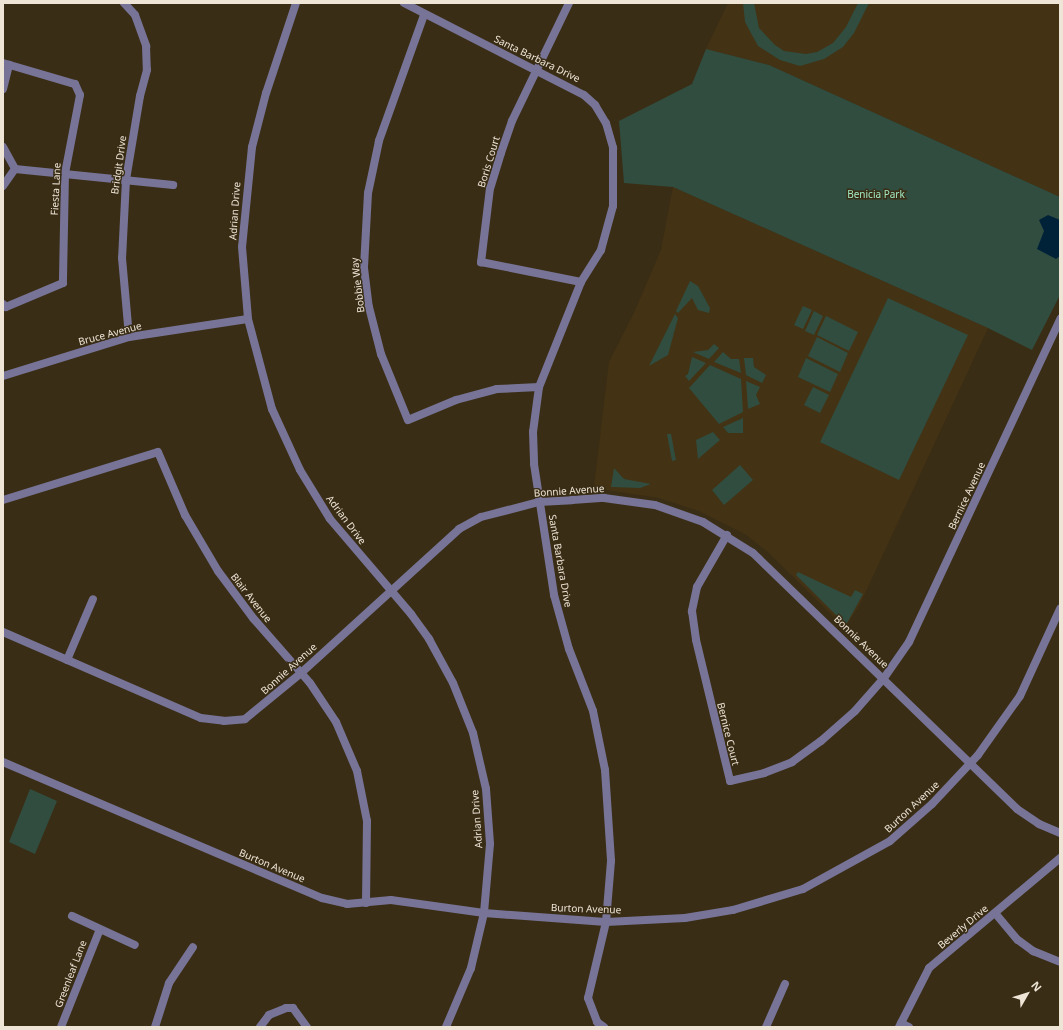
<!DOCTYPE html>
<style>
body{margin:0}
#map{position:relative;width:1063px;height:1030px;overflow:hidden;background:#3a2d15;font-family:"Noto Sans",sans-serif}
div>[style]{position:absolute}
.built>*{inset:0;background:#433213}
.green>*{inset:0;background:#314d3f}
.water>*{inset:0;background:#002239}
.minor>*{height:8px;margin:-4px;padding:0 4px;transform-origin:4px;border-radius:4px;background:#777497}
.tertiary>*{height:8px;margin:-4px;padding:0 4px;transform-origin:4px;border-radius:4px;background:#777497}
span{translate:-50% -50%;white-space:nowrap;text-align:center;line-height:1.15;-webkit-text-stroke:3px #3a2d15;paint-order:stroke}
.street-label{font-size:10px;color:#eee5d7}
.park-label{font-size:10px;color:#a0eac5}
.frame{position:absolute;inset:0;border:4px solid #eee5d7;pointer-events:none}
.north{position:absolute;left:1007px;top:974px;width:40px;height:40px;-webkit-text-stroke:3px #3a2d15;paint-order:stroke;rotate:51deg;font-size:11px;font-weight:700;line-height:16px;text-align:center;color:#eee5d7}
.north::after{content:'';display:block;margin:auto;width:14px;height:18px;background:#eee5d7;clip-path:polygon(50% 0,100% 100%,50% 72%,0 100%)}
</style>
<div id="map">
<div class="built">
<i style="clip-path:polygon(728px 3px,1060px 3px,1060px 197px,769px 65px,706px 49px)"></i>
<i style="clip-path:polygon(673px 187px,988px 328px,860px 604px,845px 628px,768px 552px,745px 534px,699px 511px,659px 498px,594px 488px,609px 362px,634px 313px,661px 250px)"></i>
</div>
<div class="green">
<i style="clip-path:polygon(743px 3px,754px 3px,759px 28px,775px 45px,784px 51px,806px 54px,817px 52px,833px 43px,846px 27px,858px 3px,869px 3px,854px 33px,843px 47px,824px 59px,800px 66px,780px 60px,758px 46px,745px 22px)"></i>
<i style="clip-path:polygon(706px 49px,769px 65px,1060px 197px,1060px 295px,1032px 350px,988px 328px,673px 187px,624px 183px,619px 121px,692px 84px)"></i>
<i style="clip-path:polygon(690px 281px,698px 286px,710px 308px,709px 313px,698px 310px,692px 298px,678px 313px,676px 311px)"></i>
<i style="clip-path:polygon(888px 298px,968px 335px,899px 480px,820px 442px)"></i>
<i style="clip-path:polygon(803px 306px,812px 310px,803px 329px,794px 325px)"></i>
<i style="clip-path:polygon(814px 311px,823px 316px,814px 335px,805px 331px)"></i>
<i style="clip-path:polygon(675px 314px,678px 318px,668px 355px,649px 366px)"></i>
<i style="clip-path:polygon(826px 316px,858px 332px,849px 351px,817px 335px)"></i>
<i style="clip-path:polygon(817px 337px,848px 353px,840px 372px,808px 356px)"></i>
<i style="clip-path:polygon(714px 344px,719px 348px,709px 359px,693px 352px,708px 350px)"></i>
<i style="clip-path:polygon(723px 352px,731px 359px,739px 359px,741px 373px,714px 362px)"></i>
<i style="clip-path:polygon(692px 357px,706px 363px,689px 381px,685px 376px,688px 374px)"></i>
<i style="clip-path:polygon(744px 358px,753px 358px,754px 367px,766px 375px,762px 383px,746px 375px)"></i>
<i style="clip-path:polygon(806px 358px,838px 374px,830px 392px,798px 377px)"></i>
<i style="clip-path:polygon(710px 365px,741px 379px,743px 412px,719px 424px,689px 388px)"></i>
<i style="clip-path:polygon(746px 381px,760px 387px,756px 395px,760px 404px,748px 409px)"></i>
<i style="clip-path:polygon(813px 387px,829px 395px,820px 413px,804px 405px)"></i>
<i style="clip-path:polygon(743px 418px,743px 433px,728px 433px,723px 427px)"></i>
<i style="clip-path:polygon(713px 432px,720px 440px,698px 459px,696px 440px)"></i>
<i style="clip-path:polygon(667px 434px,671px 434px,676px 460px,672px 461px)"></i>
<i style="clip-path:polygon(740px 465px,753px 480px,724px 505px,712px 490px)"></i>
<i style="clip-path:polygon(614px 468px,624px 479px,651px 484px,640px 488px,611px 487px)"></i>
<i style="clip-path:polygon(798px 572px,851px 597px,855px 590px,863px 594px,846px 625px,796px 575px)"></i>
<i style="clip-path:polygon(30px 789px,57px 801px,35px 854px,9px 842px)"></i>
</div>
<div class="water">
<i style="clip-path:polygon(1048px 215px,1060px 220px,1060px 256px,1056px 259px,1037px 249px,1044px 231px,1039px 220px)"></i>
</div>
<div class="minor">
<i style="left:124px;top:3px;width:16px;rotate:47deg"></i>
<i style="left:135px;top:15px;width:33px;rotate:70deg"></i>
<i style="left:146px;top:46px;width:24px;rotate:88deg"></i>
<i style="left:147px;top:70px;width:27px;rotate:105deg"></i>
<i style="left:140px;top:96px;width:85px;rotate:99.5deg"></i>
<i style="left:126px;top:180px;width:78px;rotate:92.9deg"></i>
<i style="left:122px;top:258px;width:79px;rotate:84.9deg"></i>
<i style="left:404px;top:3px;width:202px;rotate:27.1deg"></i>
<i style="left:584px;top:95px;width:15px;rotate:42deg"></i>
<i style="left:595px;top:105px;width:21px;rotate:59deg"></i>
<i style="left:606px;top:123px;width:26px;rotate:74deg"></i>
<i style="left:613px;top:148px;width:58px;rotate:90deg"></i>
<i style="left:613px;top:206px;width:46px;rotate:105.3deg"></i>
<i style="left:601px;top:250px;width:38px;rotate:122deg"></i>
<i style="left:581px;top:282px;width:113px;rotate:111.8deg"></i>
<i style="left:539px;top:387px;width:45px;rotate:97.6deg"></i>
<i style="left:533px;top:432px;width:32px;rotate:88deg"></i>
<i style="left:534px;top:464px;width:133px;rotate:81.3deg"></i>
<i style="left:554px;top:595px;width:56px;rotate:74.5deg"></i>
<i style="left:569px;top:649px;width:66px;rotate:68.8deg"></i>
<i style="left:593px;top:711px;width:60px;rotate:78.5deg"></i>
<i style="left:605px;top:770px;width:91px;rotate:86.2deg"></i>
<i style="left:611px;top:861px;width:61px;rotate:94.7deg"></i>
<i style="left:606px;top:922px;width:78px;rotate:103.3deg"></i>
<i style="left:588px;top:998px;width:26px;rotate:69deg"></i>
<i style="left:597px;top:1022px;width:9px;rotate:36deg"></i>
<i style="left:569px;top:3px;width:131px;rotate:115.8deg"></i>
<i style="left:512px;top:121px;width:34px;rotate:109deg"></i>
<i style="left:501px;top:153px;width:37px;rotate:107deg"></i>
<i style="left:490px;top:188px;width:75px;rotate:96.9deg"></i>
<i style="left:481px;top:262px;width:102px;rotate:11.3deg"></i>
<i style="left:424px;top:15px;width:134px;rotate:109.7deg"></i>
<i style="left:379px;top:141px;width:53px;rotate:101.9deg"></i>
<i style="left:368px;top:193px;width:75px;rotate:93.1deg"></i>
<i style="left:364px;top:268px;width:39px;rotate:83deg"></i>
<i style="left:369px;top:307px;width:49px;rotate:75.7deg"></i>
<i style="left:381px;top:354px;width:71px;rotate:67.8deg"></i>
<i style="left:408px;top:420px;width:52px;rotate:-22.6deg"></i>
<i style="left:456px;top:400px;width:42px;rotate:-15deg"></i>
<i style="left:497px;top:389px;width:42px;rotate:-2.7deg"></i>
<i style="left:3px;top:63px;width:75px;rotate:16.3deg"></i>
<i style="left:75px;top:84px;width:12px;rotate:66deg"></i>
<i style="left:80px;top:95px;width:80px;rotate:100.8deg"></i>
<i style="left:65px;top:174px;width:109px;rotate:91.1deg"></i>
<i style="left:63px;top:283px;width:62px;rotate:157.2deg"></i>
<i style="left:6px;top:307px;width:4px;rotate:-135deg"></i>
<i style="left:3px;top:89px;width:25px;rotate:-76deg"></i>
<i style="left:3px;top:147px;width:25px;rotate:61deg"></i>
<i style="left:15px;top:169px;width:159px;rotate:5.8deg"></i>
<i style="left:3px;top:186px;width:21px;rotate:-55deg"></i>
<i style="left:3px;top:376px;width:132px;rotate:-17.2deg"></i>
<i style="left:129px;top:337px;width:120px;rotate:-8.6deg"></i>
<i style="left:3px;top:500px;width:162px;rotate:-17.2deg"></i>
<i style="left:158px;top:452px;width:69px;rotate:66.8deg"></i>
<i style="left:185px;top:515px;width:65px;rotate:59.5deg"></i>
<i style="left:218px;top:571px;width:59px;rotate:53.3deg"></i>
<i style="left:253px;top:618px;width:86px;rotate:48.8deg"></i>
<i style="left:310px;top:683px;width:47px;rotate:56.3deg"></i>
<i style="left:336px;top:722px;width:53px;rotate:66.8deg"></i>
<i style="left:357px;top:771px;width:51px;rotate:78.7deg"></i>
<i style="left:367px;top:821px;width:82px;rotate:90.7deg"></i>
<i style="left:727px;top:535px;width:60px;rotate:120deg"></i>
<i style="left:697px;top:587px;width:25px;rotate:102deg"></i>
<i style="left:692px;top:611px;width:29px;rotate:82deg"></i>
<i style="left:696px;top:640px;width:145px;rotate:76.4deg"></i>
<i style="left:730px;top:781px;width:35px;rotate:-13deg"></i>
<i style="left:764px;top:773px;width:30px;rotate:-21deg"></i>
<i style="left:792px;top:762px;width:36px;rotate:-36deg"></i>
<i style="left:821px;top:741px;width:45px;rotate:-41.4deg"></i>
<i style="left:855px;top:711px;width:44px;rotate:-48.7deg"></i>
<i style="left:884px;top:678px;width:44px;rotate:-55.2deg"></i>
<i style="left:909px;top:642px;width:357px;rotate:-64.9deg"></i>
<i style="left:3px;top:632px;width:216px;rotate:23.5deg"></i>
<i style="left:201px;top:718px;width:23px;rotate:7deg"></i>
<i style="left:224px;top:721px;width:21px;rotate:-5deg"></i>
<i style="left:245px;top:719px;width:72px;rotate:-39.4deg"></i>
<i style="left:301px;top:673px;width:214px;rotate:-42.3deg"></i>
<i style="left:459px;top:529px;width:25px;rotate:-29deg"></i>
<i style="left:481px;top:517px;width:60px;rotate:-14.5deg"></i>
<i style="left:539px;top:502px;width:33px;rotate:-3deg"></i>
<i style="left:572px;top:500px;width:32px;rotate:-4deg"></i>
<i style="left:604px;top:498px;width:51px;rotate:7.8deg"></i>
<i style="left:655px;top:505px;width:51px;rotate:19.5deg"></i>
<i style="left:703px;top:522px;width:59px;rotate:31.8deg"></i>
<i style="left:753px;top:553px;width:368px;rotate:44.1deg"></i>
<i style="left:1017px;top:809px;width:27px;rotate:34deg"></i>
<i style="left:1039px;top:824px;width:23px;rotate:23deg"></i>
<i style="left:67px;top:660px;width:66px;rotate:-66.9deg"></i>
<i style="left:3px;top:762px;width:347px;rotate:23.1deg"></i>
<i style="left:322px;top:898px;width:26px;rotate:13deg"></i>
<i style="left:347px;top:904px;width:44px;rotate:-5.2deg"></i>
<i style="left:391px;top:900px;width:94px;rotate:8deg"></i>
<i style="left:484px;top:913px;width:122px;rotate:4.2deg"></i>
<i style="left:606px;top:922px;width:79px;rotate:-2.9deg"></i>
<i style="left:685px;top:918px;width:49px;rotate:-9.5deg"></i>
<i style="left:733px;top:910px;width:73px;rotate:-16.7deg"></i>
<i style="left:803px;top:889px;width:99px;rotate:-28.9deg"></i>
<i style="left:890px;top:841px;width:56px;rotate:-41.4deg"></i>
<i style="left:932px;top:804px;width:67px;rotate:-46.8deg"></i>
<i style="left:978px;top:755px;width:72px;rotate:-54.6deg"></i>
<i style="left:1020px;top:696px;width:96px;rotate:-65.3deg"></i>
<i style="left:995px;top:913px;width:35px;rotate:50deg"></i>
<i style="left:1018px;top:940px;width:19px;rotate:36deg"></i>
<i style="left:1033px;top:951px;width:29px;rotate:22deg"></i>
<i style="left:72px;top:916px;width:69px;rotate:24.7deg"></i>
<i style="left:901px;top:1023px;width:9px;rotate:27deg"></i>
<i style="left:61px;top:1027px;width:105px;rotate:-68.3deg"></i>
<i style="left:155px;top:1027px;width:46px;rotate:-72.3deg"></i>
<i style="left:169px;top:983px;width:43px;rotate:-56.3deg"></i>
<i style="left:260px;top:1027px;width:15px;rotate:-53deg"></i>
<i style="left:269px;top:1015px;width:18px;rotate:-22deg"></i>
<i style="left:286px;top:1008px;width:7px"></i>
<i style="left:293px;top:1008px;width:24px;rotate:54deg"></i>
<i style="left:766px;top:1027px;width:47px;rotate:-66.2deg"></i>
<i style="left:899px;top:1027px;width:66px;rotate:-63deg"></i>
<i style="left:929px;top:968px;width:171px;rotate:-40deg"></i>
</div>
<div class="tertiary">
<i style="left:296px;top:3px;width:95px;rotate:108.4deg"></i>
<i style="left:266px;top:93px;width:56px;rotate:104.5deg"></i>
<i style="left:252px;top:147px;width:100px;rotate:95.7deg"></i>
<i style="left:242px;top:247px;width:72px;rotate:85.2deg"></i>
<i style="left:248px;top:319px;width:93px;rotate:75.1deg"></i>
<i style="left:272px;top:409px;width:67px;rotate:65.3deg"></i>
<i style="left:300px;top:470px;width:57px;rotate:58.5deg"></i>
<i style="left:330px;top:519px;width:125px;rotate:49.5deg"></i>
<i style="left:411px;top:614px;width:31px;rotate:54deg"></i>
<i style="left:429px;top:639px;width:50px;rotate:61.4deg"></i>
<i style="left:453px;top:683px;width:54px;rotate:68.2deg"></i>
<i style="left:473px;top:733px;width:57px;rotate:76.9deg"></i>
<i style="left:486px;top:789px;width:55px;rotate:85.8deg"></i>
<i style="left:490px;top:844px;width:69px;rotate:95deg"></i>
<i style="left:484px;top:913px;width:57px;rotate:103.3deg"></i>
<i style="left:471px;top:968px;width:64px;rotate:113deg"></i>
</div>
<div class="street-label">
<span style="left:537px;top:59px;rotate:26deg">Santa Barbara Drive</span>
<span style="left:489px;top:162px;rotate:-73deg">Boris Court</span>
<span style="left:119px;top:165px;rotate:-82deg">Bridgit Drive</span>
<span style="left:56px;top:189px;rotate:-87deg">Fiesta Lane</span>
<span style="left:235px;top:211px;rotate:-86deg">Adrian Drive</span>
<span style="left:358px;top:285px;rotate:-97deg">Bobbie Way</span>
<span style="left:110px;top:334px;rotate:-15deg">Bruce Avenue</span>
<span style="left:569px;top:491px;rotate:-4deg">Bonnie Avenue</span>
<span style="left:967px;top:496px;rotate:-65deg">Bernice Avenue</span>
<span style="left:346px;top:520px;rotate:53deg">Adrian Drive</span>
<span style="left:560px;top:561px;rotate:80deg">Santa Barbara Drive</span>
<span style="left:251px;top:598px;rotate:52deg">Blair Avenue</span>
<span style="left:861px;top:642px;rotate:44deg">Bonnie Avenue</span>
<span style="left:289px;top:669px;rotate:-42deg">Bonnie Avenue</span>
<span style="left:728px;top:734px;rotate:76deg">Bernice Court</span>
<span style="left:912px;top:807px;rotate:-43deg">Burton Avenue</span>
<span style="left:477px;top:819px;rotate:-94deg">Adrian Drive</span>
<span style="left:272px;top:866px;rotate:23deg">Burton Avenue</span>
<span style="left:586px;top:909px;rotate:2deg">Burton Avenue</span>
<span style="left:963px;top:927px;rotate:-40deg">Beverly Drive</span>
<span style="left:71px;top:974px;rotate:-69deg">Greenleaf Lane</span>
</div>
<div class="park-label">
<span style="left:876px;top:195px">Benicia Park</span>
</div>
<div class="frame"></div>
<div class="north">N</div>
</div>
